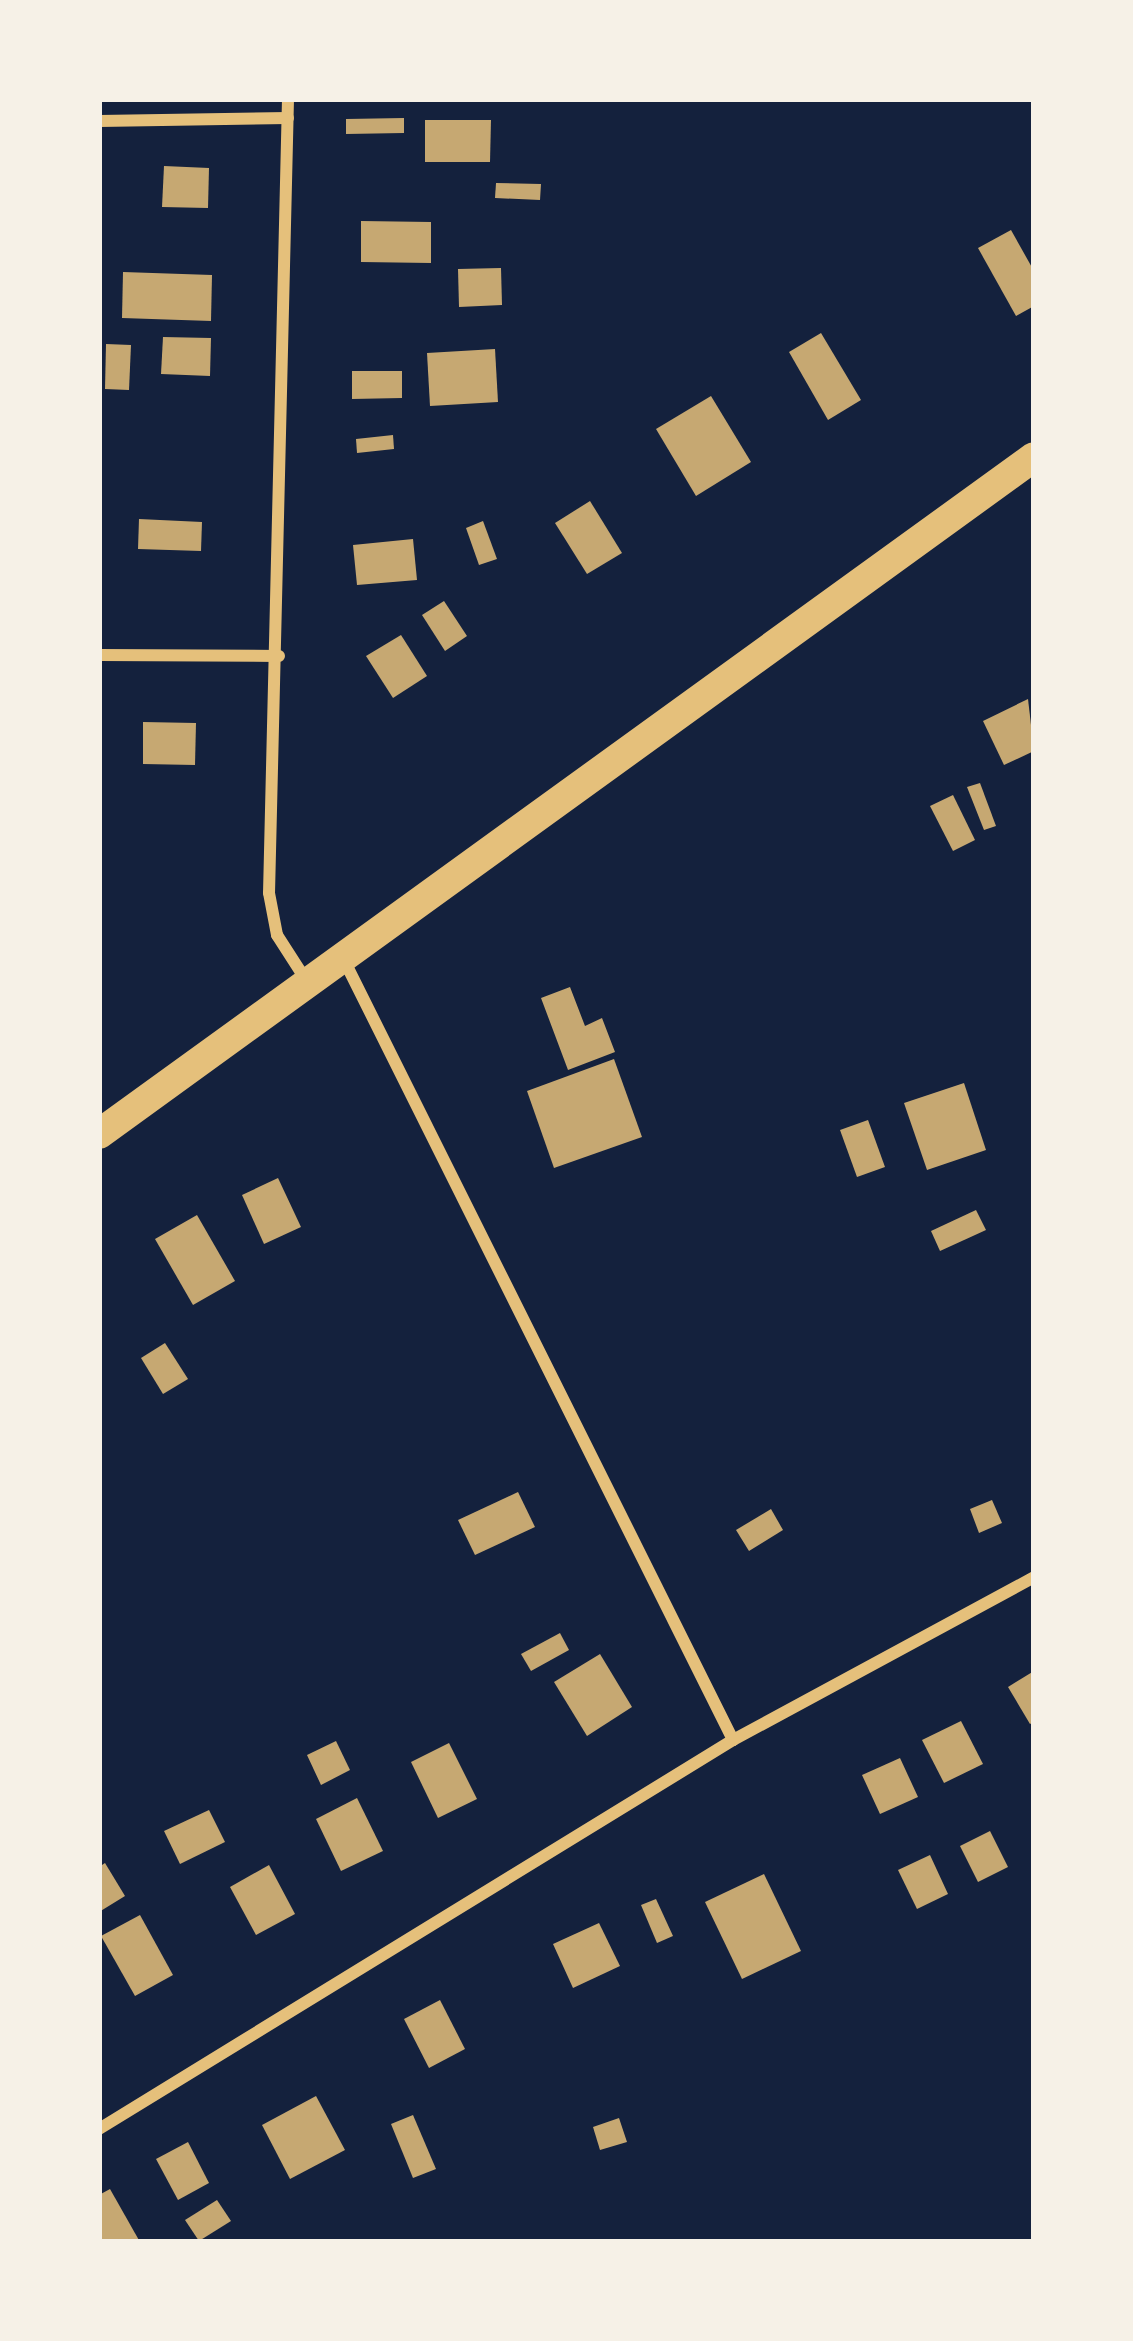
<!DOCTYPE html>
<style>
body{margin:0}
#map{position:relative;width:1133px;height:2341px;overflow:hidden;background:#14213d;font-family:"Roboto Condensed",sans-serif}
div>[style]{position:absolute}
.building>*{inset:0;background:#c6a872}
.minor>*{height:12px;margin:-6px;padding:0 6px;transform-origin:6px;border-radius:6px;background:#e5c07b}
.primary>*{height:30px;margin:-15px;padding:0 15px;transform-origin:15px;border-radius:15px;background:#e5c07b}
span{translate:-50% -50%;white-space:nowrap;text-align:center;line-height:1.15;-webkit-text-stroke:10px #f6f1e7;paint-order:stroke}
.frame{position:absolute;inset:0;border:102px solid #f6f1e7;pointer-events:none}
</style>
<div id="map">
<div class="building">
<i style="clip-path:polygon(404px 118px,404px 133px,346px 134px,346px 119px)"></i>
<i style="clip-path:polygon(425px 120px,491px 120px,490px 162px,425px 162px)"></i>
<i style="clip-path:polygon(164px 166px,209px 168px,208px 208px,162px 207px)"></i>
<i style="clip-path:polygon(496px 183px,541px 184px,540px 200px,495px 198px)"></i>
<i style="clip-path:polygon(361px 221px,431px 222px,431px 263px,361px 262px)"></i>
<i style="clip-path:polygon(1011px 230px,1034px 271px,1034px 306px,1016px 316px,978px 248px)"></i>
<i style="clip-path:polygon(501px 268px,502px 305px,459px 307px,458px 269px)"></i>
<i style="clip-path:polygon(123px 272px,212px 275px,211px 321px,122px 318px)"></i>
<i style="clip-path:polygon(821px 333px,861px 400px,828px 420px,789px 352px)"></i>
<i style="clip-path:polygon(163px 337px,211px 338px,210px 376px,161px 374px)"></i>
<i style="clip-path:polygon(106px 344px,131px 345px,129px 390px,105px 389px)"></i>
<i style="clip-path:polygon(495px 349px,498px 402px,430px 406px,427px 353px)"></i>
<i style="clip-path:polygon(352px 371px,402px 371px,402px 398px,352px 399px)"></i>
<i style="clip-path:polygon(711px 396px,751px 462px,696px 496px,656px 429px)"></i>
<i style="clip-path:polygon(393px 435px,394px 449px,357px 453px,356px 439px)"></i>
<i style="clip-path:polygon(590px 501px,622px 553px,587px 574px,555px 523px)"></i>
<i style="clip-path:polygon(139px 519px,202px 522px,201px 551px,138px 549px)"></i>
<i style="clip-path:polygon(483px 521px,497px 559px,479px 565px,466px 528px)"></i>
<i style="clip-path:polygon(413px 539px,417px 580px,357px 585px,353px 545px)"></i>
<i style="clip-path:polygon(444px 601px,467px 636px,445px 651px,422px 615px)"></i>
<i style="clip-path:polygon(401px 635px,427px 676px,393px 698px,366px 656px)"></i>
<i style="clip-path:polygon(1028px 699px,1034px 751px,1004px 765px,983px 721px)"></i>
<i style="clip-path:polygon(143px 722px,196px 723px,195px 765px,143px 764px)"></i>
<i style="clip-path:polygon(980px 783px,996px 826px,984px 830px,967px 787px)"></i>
<i style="clip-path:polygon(953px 795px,975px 840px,953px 851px,930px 806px)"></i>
<i style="clip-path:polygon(570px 987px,585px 1026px,602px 1018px,615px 1052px,568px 1070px,541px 998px)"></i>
<i style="clip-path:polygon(614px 1059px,642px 1137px,554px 1168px,527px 1091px)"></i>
<i style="clip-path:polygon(964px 1083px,986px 1150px,927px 1170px,904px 1103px)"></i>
<i style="clip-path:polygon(868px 1120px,885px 1167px,857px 1177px,840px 1130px)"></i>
<i style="clip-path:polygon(278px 1178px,301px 1227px,264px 1244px,242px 1195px)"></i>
<i style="clip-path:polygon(976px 1210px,986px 1230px,940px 1251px,931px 1231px)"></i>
<i style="clip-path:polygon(197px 1215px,235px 1281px,193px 1305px,155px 1239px)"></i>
<i style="clip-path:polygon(165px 1343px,188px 1379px,163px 1394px,141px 1358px)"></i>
<i style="clip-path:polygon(518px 1492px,535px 1527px,475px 1555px,458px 1520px)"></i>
<i style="clip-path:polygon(992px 1500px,1002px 1523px,979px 1533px,970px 1509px)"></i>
<i style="clip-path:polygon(771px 1509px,783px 1530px,749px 1551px,736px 1530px)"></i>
<i style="clip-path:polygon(560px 1633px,569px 1650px,531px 1671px,521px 1654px)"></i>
<i style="clip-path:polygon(600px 1654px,632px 1707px,587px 1736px,554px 1682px)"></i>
<i style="clip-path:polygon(1034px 1671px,1034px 1722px,1030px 1724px,1008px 1687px)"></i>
<i style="clip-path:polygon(961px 1721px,983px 1764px,944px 1783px,922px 1740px)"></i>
<i style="clip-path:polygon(336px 1741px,350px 1770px,321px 1785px,307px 1755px)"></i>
<i style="clip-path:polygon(449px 1743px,477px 1799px,438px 1818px,411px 1762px)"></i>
<i style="clip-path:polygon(900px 1758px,918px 1797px,880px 1814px,862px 1775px)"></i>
<i style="clip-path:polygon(357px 1798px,383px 1851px,341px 1871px,316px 1819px)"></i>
<i style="clip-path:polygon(209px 1810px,225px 1842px,180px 1864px,164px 1831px)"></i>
<i style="clip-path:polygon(990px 1831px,1008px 1867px,978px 1882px,960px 1846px)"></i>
<i style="clip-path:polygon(930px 1855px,948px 1894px,917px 1909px,898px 1870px)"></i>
<i style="clip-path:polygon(105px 1863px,125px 1896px,99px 1912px,99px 1867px)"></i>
<i style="clip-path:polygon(269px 1865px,295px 1914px,256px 1935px,230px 1887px)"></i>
<i style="clip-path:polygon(764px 1874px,801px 1951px,742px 1979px,705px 1902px)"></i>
<i style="clip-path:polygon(656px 1899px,673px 1936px,657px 1943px,641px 1905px)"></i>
<i style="clip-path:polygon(140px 1915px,173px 1975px,135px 1996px,101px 1936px)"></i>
<i style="clip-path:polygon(599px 1923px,620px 1966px,573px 1988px,553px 1944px)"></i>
<i style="clip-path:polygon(440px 2000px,465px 2049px,429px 2068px,404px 2019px)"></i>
<i style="clip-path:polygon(316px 2096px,345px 2150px,290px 2179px,262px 2125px)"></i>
<i style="clip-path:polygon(413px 2115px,436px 2169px,413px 2178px,391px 2124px)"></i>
<i style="clip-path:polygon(619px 2118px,627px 2142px,600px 2150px,593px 2127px)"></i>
<i style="clip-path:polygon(188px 2142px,209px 2183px,178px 2200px,156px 2159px)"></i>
<i style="clip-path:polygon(110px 2189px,140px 2242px,99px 2242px,99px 2195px)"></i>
<i style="clip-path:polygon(217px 2200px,231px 2221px,199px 2241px,185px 2220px)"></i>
</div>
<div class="minor">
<i style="left:288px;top:99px;width:794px;rotate:91.37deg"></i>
<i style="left:269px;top:893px;width:43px;rotate:79.2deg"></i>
<i style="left:277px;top:935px;width:54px;rotate:57.2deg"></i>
<i style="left:99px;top:121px;width:189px;rotate:-0.9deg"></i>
<i style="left:99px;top:655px;width:180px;rotate:0.3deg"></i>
<i style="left:343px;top:958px;width:874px;rotate:63.49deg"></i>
<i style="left:99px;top:2129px;width:744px;rotate:-31.53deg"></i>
<i style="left:733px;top:1740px;width:342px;rotate:-28.4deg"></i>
</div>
<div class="primary">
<i style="left:99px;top:1134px;width:1154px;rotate:-35.91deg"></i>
</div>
<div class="frame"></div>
</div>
